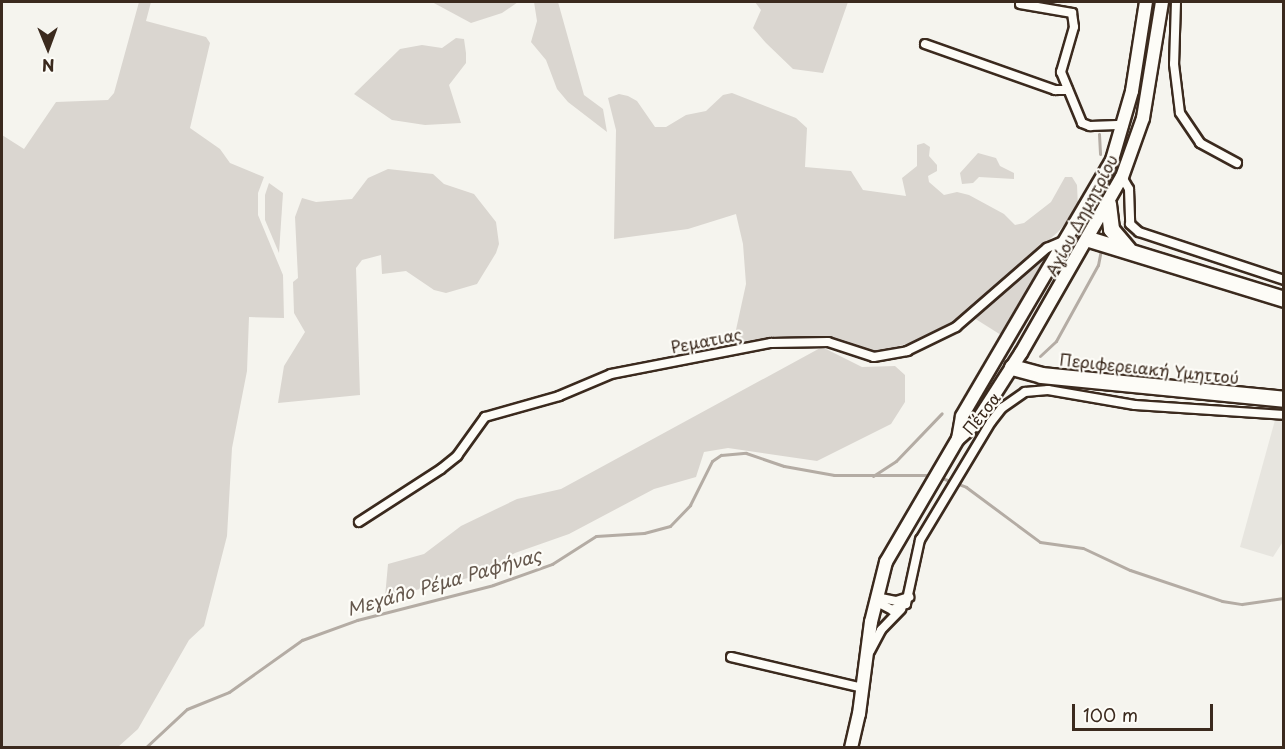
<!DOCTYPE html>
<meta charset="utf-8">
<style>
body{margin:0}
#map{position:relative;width:1285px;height:749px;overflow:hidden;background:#f5f4ee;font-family:"Playpen Sans",sans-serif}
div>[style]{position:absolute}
.built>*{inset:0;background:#e7e5df}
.green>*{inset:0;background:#dad6d0}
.stream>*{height:3px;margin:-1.5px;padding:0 1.5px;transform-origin:1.5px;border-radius:1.5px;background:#b4aca4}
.roads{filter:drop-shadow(2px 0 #3b2a1e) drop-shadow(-2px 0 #3b2a1e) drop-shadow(0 2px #3b2a1e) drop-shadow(0 -2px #3b2a1e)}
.street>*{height:8px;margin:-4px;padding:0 4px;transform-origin:4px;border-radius:4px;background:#fdfcf7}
.secondary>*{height:12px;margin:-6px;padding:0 6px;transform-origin:6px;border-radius:6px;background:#fdfcf7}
.highway>*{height:15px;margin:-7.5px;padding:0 7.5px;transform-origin:7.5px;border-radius:7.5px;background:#fdfcf7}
span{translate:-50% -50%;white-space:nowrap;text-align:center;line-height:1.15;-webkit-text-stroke:4.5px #fdfcf7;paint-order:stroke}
.street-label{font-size:16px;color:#3b2a1e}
.water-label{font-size:18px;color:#65584d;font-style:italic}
.frame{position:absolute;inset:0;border:3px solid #3b2a1e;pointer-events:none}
.north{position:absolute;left:18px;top:18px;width:60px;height:60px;-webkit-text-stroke:4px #fdfcf7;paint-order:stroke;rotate:179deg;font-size:16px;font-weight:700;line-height:24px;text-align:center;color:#3b2a1e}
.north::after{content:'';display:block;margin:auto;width:21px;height:27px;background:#3b2a1e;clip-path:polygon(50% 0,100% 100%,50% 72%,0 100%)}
.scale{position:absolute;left:1072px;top:704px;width:141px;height:27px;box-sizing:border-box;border:3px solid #3b2a1e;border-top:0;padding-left:8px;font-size:18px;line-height:21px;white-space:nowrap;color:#3b2a1e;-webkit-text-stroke:4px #fdfcf7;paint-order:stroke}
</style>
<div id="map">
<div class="built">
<i style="clip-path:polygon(1275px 420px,1283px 421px,1284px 540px,1273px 557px,1240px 547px)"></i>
</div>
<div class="green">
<i style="clip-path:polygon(139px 2px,151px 2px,146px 21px,206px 37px,210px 43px,190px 128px,220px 149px,230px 163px,264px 177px,258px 193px,258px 215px,283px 275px,284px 318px,249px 317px,247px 371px,232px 448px,227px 536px,204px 626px,189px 640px,138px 729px,118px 747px,2px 747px,2px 135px,24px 149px,56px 102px,108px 100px,114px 93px)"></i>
<i style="clip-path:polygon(432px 2px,518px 2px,502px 13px,471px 23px)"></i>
<i style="clip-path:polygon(534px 2px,558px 2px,584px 95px,603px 109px,607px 132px,568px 102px,557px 89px,546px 60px,531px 42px,537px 21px)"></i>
<i style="clip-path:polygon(755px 2px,848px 2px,823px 73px,793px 69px,766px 43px,753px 28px,761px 10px)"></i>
<i style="clip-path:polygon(456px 38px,464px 39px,466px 53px,466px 63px,449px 85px,461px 123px,425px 125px,392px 120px,354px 94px,400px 49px,422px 45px,442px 48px)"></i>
<i style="clip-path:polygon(732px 93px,796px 118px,807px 128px,805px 167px,851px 171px,863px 190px,906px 196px,902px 178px,917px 166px,917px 145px,924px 143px,930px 147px,929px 156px,937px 165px,937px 171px,928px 176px,929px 182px,944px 195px,957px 192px,969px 195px,1004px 214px,1015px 225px,1024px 223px,1051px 202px,1065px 177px,1072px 177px,1077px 185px,1078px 207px,1059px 231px,978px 303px,938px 331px,916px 341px,878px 352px,822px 337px,780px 339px,732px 348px,746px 284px,743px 244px,736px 214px,688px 229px,614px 239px,616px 130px,608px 98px,619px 94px,628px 96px,637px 101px,655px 127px,666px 127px,686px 115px,706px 111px,723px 95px)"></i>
<i style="clip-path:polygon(978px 153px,996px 158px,1000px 166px,1014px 173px,1014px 179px,979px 177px,973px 183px,962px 184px,960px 173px)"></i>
<i style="clip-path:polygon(388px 169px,433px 174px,444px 184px,474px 194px,496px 222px,499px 244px,496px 253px,477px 284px,446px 293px,434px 290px,406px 271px,382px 274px,381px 255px,362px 260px,356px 268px,360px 395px,278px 403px,284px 366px,305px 332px,294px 313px,293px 282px,298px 278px,295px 217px,302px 198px,316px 202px,352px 199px,368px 178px)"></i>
<i style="clip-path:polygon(269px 183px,283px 193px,279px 253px,265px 220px,265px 195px)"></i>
<i style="clip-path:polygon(1052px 252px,1001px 335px,974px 318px,1015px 279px)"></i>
<i style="clip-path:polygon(822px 347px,862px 367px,895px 366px,905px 375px,905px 402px,891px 424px,817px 461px,728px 448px,704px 452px,696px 477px,654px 489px,569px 534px,515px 553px,477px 576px,385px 597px,388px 564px,424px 554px,461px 526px,517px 499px,561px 489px)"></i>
</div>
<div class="stream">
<i style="left:1099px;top:134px;width:20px;rotate:87deg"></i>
<i style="left:1040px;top:356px;width:22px;rotate:-43deg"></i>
<i style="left:1056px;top:341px;width:87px;rotate:-61.1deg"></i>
<i style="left:1098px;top:265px;width:16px;rotate:-79deg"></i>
<i style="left:873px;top:476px;width:27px;rotate:-33deg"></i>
<i style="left:896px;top:461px;width:66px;rotate:-46.2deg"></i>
<i style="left:939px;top:477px;width:29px;rotate:20deg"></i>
<i style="left:966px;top:487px;width:92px;rotate:36.6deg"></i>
<i style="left:1040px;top:542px;width:43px;rotate:7.9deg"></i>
<i style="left:1083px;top:548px;width:52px;rotate:25.1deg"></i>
<i style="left:1130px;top:570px;width:97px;rotate:18.6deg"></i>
<i style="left:1222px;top:601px;width:20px;rotate:9deg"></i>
<i style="left:1242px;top:604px;width:42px;rotate:-8.1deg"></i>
<i style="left:145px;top:748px;width:57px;rotate:-42.9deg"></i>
<i style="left:187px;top:709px;width:45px;rotate:-22deg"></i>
<i style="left:229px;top:692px;width:90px;rotate:-35.5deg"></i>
<i style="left:302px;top:640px;width:59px;rotate:-20deg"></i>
<i style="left:357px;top:620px;width:140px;rotate:-14.4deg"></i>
<i style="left:493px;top:585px;width:63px;rotate:-19.6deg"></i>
<i style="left:552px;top:564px;width:52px;rotate:-32.5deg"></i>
<i style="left:596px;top:536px;width:48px;rotate:-3.6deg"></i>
<i style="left:644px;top:533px;width:27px;rotate:-15deg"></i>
<i style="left:670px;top:526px;width:29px;rotate:-46deg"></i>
<i style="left:690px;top:505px;width:49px;rotate:-63.4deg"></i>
<i style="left:712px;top:461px;width:11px;rotate:-34deg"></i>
<i style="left:721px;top:455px;width:25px;rotate:-5deg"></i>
<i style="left:746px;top:453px;width:40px;rotate:18.9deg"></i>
<i style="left:784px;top:466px;width:51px;rotate:10.2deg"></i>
<i style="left:834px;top:475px;width:99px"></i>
</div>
<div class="roads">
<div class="street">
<i style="left:1176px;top:2px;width:62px;rotate:91.8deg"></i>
<i style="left:1174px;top:64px;width:49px;rotate:83deg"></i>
<i style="left:1180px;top:113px;width:36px;rotate:56deg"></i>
<i style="left:1200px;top:143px;width:42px;rotate:28.4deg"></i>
<i style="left:1020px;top:4px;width:53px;rotate:9.8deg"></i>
<i style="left:1072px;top:13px;width:14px;rotate:82deg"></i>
<i style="left:1074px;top:27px;width:47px;rotate:106.1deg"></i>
<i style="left:1061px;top:72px;width:55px;rotate:67.6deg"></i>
<i style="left:1082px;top:123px;width:9px;rotate:21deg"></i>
<i style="left:1090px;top:126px;width:34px;rotate:-2deg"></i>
<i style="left:925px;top:44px;width:138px;rotate:19.5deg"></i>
<i style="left:1055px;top:90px;width:13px"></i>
<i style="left:1122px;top:177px;width:14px;rotate:60deg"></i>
<i style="left:1129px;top:189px;width:35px;rotate:88deg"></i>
<i style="left:1130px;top:224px;width:12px;rotate:42deg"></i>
<i style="left:1139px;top:232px;width:153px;rotate:18.3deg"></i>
<i style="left:359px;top:522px;width:98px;rotate:-32.9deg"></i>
<i style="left:441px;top:469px;width:21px;rotate:-39deg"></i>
<i style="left:457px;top:456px;width:48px;rotate:-54.3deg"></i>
<i style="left:485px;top:417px;width:77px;rotate:-15.8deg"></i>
<i style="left:559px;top:396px;width:56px;rotate:-22.9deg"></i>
<i style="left:611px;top:374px;width:163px;rotate:-11deg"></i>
<i style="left:771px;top:343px;width:57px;rotate:-1deg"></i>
<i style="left:828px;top:342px;width:48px;rotate:18.1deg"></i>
<i style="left:874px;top:357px;width:34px;rotate:-10deg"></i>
<i style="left:907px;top:351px;width:55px;rotate:-26.1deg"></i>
<i style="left:956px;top:327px;width:121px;rotate:-41deg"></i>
<i style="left:1047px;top:248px;width:21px;rotate:-23deg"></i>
<i style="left:876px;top:597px;width:7px;rotate:63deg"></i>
<i style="left:879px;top:603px;width:15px;rotate:28deg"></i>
<i style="left:892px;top:610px;width:15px;rotate:-23deg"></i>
<i style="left:906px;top:604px;width:66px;rotate:-77.7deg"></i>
<i style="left:920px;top:540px;width:138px;rotate:-59deg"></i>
<i style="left:991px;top:422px;width:18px;rotate:-52deg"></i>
<i style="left:1002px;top:408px;width:28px;rotate:-35deg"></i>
<i style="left:1025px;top:392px;width:23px;rotate:-5deg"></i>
<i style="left:1048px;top:390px;width:88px;rotate:9.8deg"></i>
<i style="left:1135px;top:405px;width:149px;rotate:3.8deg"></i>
<i style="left:876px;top:597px;width:20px;rotate:11deg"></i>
<i style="left:896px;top:601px;width:14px;rotate:-17deg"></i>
<i style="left:870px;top:651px;width:24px;rotate:-62deg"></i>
<i style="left:881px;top:630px;width:29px;rotate:-46deg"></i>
<i style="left:731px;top:657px;width:136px;rotate:13.2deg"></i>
</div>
<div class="secondary">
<i style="left:958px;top:439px;width:23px;rotate:-80deg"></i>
<i style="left:962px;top:416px;width:297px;rotate:-59.6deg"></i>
<i style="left:1112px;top:160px;width:72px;rotate:-73.8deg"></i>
<i style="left:1132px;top:91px;width:90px;rotate:-81.1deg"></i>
<i style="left:851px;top:748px;width:35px;rotate:-77deg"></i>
<i style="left:859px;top:714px;width:93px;rotate:-82.6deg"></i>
<i style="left:871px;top:622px;width:62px;rotate:-76deg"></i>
<i style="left:886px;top:562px;width:143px;rotate:-59.7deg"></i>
<i style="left:958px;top:439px;width:24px;rotate:-42deg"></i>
<i style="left:976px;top:423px;width:83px;rotate:-57.3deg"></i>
<i style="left:1021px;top:353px;width:203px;rotate:-60.2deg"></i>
<i style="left:1122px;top:177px;width:63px;rotate:-70.4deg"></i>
<i style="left:1143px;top:118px;width:118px;rotate:-80.7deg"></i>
</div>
<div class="highway">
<i style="left:1108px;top:204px;width:25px;rotate:83deg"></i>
<i style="left:1111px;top:229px;width:26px;rotate:50deg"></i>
<i style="left:1089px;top:239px;width:204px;rotate:17.1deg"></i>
<i style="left:1012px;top:367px;width:30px;rotate:15deg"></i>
<i style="left:1041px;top:375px;width:244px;rotate:5.6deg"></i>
</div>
</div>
<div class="street-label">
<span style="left:1081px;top:215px;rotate:-62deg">Αγίου Δημητρίου</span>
<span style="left:706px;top:340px;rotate:-11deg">Ρεματιας</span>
<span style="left:1149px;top:368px;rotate:6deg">Περιφερειακή Υμηττού</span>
<span style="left:981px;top:413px;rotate:-51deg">Πέτσα</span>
</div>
<div class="water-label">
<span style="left:444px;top:582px;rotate:-16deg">Μεγάλο Ρέμα Ραφήνας</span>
</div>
<div class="frame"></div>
<div class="north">N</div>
<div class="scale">100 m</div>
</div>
